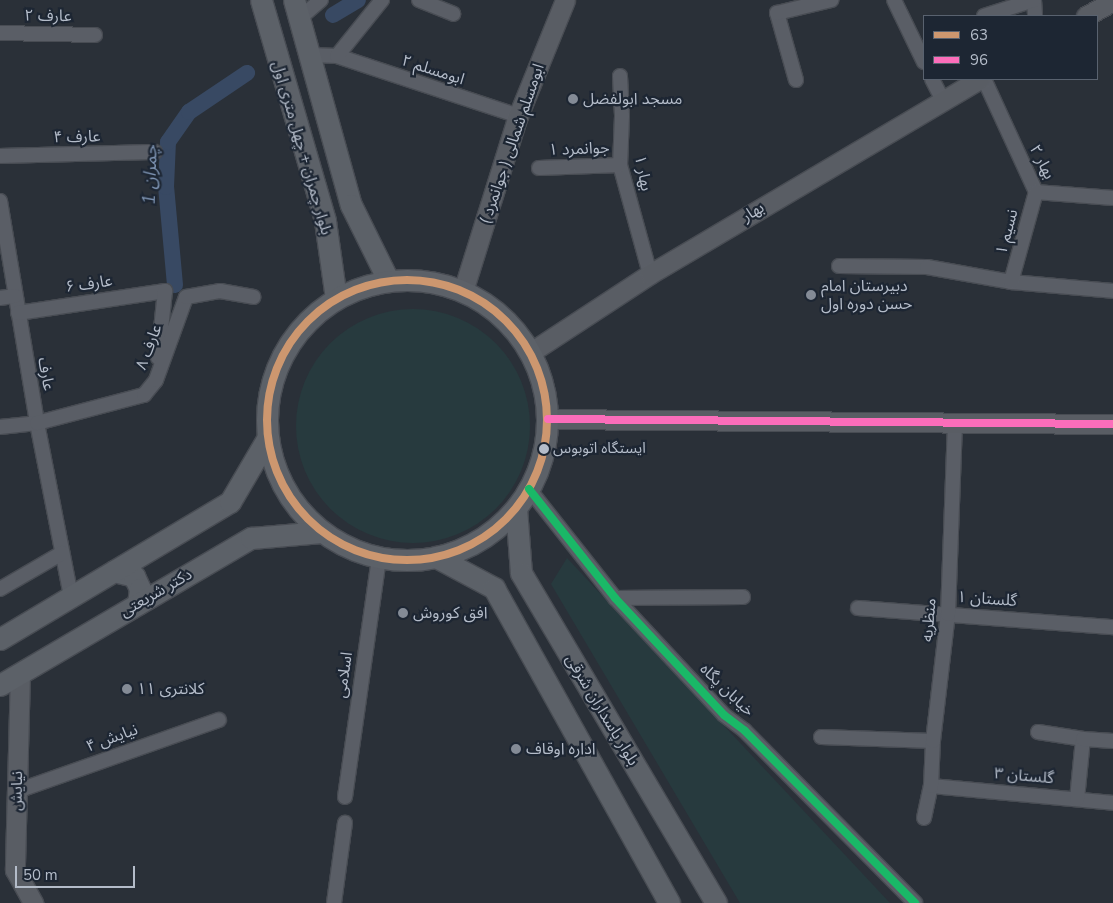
<!DOCTYPE html>
<meta charset="utf-8">
<style>
body{margin:0}
#map{position:relative;width:1113px;height:903px;overflow:hidden;background:#2a3038;font-family:"Nunito Sans","Noto Sans Arabic",sans-serif}
div>[style]{position:absolute}
.green>*{inset:0;background:#273a3e}
.round{border-radius:50%}
.canal>*{height:16px;margin:-8px;padding:0 8px;transform-origin:8px;border-radius:8px;background:#384963}
.roads{filter:drop-shadow(1px 0 #484c53) drop-shadow(-1px 0 #484c53) drop-shadow(0 1px #484c53) drop-shadow(0 -1px #484c53)}
.street>*{height:14px;margin:-7px;padding:0 7px;transform-origin:7px;border-radius:7px;background:#5a5e66}
.secondary>*{height:19px;margin:-9.5px;padding:0 9.5px;transform-origin:9.5px;border-radius:9.5px;background:#595d64}
.primary>*{height:21px;margin:-10.5px;padding:0 10.5px;transform-origin:10.5px;border-radius:10.5px;background:#5c6168}
.primary>.ring{margin:-10.5px;padding:0;box-sizing:content-box;background:none;border:21px solid #5c6168;border-radius:50%}
.bus-1>*{height:8px;margin:-4px;padding:0 4px;transform-origin:4px;border-radius:4px;background:#cd976f}
.bus-1>.ring{margin:-4px;padding:0;box-sizing:content-box;background:none;border:8px solid #cd976f;border-radius:50%}
.bus-2>*{height:8px;margin:-4px;padding:0 4px;transform-origin:4px;border-radius:4px;background:#fb6dba}
.bus-3>*{height:8px;margin:-4px;padding:0 4px;transform-origin:4px;border-radius:4px;background:#1ab867}
.dots>*{width:14px;height:14px;translate:-50% -50%;box-sizing:border-box;border:2px solid #1d2633;border-radius:50%}
span{translate:-50% -50%;white-space:nowrap;text-align:center;line-height:1.15;-webkit-text-stroke:4.5px #1d2633;paint-order:stroke}
.bus-label{font-size:15px;color:#b4bcc9}
.left{translate:0 -50%;text-align:left}
.street-label{font-size:16px;color:#b4bcc9}
.poi-label{font-size:16px;color:#b4bcc9}
.water-label{font-size:18px;color:#7c92b1;font-style:italic}
.legend{position:absolute;left:923px;top:15px;width:175px;height:65px;box-sizing:border-box;background:#1d2633;border:1px solid #59626f;margin:0;padding:6px 9px;list-style:none;font-size:15px;color:#b4bcc9}
.legend li{display:flex;align-items:center;gap:10px;height:25px}
.legend b{width:25px;border:1px solid #59626f}
.scale{position:absolute;left:15px;top:866px;width:120px;height:22px;box-sizing:border-box;border:2px solid #b4bcc9;border-top:0;padding-left:6px;font-size:15px;line-height:18px;white-space:nowrap;color:#b4bcc9;-webkit-text-stroke:4px #1d2633;paint-order:stroke}
</style>
<div id="map">
<div class="green">
<i class="round" style="left:296px;top:309px;width:234px;height:234px"></i>
<i style="clip-path:polygon(567px 558px,890px 903px,740px 903px,551px 584px)"></i>
</div>
<div class="canal">
<i style="left:333px;top:15px;width:29px;rotate:-31deg"></i>
<i style="left:175px;top:285px;width:98px;rotate:-95.2deg"></i>
<i style="left:166px;top:187px;width:45px;rotate:-87.5deg"></i>
<i style="left:168px;top:142px;width:37px;rotate:-55deg"></i>
<i style="left:189px;top:112px;width:70px;rotate:-33.9deg"></i>
</div>
<div class="roads">
<div class="street">
<i style="left:419px;top:0;width:37px;rotate:22deg"></i>
<i style="left:894px;top:0;width:69px;rotate:64.2deg"></i>
<i style="left:1034px;top:0;width:16px;rotate:86deg"></i>
<i style="left:984px;top:16px;width:52px;rotate:-17.7deg"></i>
<i style="left:299px;top:19px;width:29px;rotate:-41deg"></i>
<i style="left:0;top:33px;width:95px;rotate:1.2deg"></i>
<i style="left:311px;top:55px;width:26px;rotate:2deg"></i>
<i style="left:337px;top:56px;width:191px;rotate:18.3deg"></i>
<i style="left:337px;top:56px;width:72px;rotate:-51.2deg"></i>
<i style="left:620px;top:76px;width:40px;rotate:87.1deg"></i>
<i style="left:622px;top:116px;width:49px;rotate:92.3deg"></i>
<i style="left:620px;top:165px;width:113px;rotate:74.6deg"></i>
<i style="left:932px;top:79px;width:22px;rotate:63deg"></i>
<i style="left:984px;top:79px;width:124px;rotate:65.3deg"></i>
<i style="left:1036px;top:192px;width:77px;rotate:4.5deg"></i>
<i style="left:796px;top:80px;width:70px;rotate:-105.8deg"></i>
<i style="left:777px;top:13px;width:56px;rotate:-13.5deg"></i>
<i style="left:0;top:156px;width:155px;rotate:-1.5deg"></i>
<i style="left:539px;top:168px;width:81px;rotate:-2.1deg"></i>
<i style="left:0;top:201px;width:225px;rotate:80.5deg"></i>
<i style="left:37px;top:423px;width:177px;rotate:78.9deg"></i>
<i style="left:839px;top:266px;width:88px;rotate:0.7deg"></i>
<i style="left:927px;top:267px;width:85px;rotate:10.1deg"></i>
<i style="left:1011px;top:282px;width:102px;rotate:5deg"></i>
<i style="left:1011px;top:282px;width:93px;rotate:-74.5deg"></i>
<i style="left:0;top:298px;width:15px;rotate:-8deg"></i>
<i style="left:18px;top:313px;width:149px;rotate:-8.5deg"></i>
<i style="left:165px;top:291px;width:67px;rotate:96deg"></i>
<i style="left:0;top:427px;width:37px;rotate:-6deg"></i>
<i style="left:37px;top:423px;width:111px;rotate:-14.7deg"></i>
<i style="left:144px;top:395px;width:19px;rotate:-51deg"></i>
<i style="left:156px;top:380px;width:88px;rotate:-70.1deg"></i>
<i style="left:186px;top:297px;width:35px;rotate:-10deg"></i>
<i style="left:220px;top:291px;width:34px;rotate:10deg"></i>
<i style="left:529px;top:489px;width:139px;rotate:51.7deg"></i>
<i style="left:615px;top:598px;width:160px;rotate:47deg"></i>
<i style="left:724px;top:715px;width:26px;rotate:37deg"></i>
<i style="left:745px;top:731px;width:242px;rotate:45.3deg"></i>
<i style="left:0;top:589px;width:72px;rotate:-30.1deg"></i>
<i style="left:615px;top:598px;width:128px;rotate:-0.4deg"></i>
<i style="left:858px;top:608px;width:256px;rotate:4.3deg"></i>
<i style="left:1038px;top:732px;width:46px;rotate:8.8deg"></i>
<i style="left:821px;top:737px;width:112px;rotate:2deg"></i>
<i style="left:931px;top:786px;width:183px;rotate:5.3deg"></i>
<i style="left:17px;top:791px;width:214px;rotate:-19.4deg"></i>
<i style="left:345px;top:797px;width:241px;rotate:-81.9deg"></i>
<i style="left:1077px;top:799px;width:60px;rotate:-84.3deg"></i>
<i style="left:1083px;top:739px;width:30px;rotate:4deg"></i>
<i style="left:924px;top:818px;width:33px;rotate:-78deg"></i>
<i style="left:931px;top:786px;width:45px;rotate:-87.5deg"></i>
<i style="left:933px;top:741px;width:128px;rotate:-83.3deg"></i>
<i style="left:948px;top:614px;width:191px;rotate:-87.9deg"></i>
<i style="left:334px;top:903px;width:81px;rotate:-82.2deg"></i>
</div>
<div class="secondary">
<i style="left:1086px;top:16px;width:31px;rotate:-29deg"></i>
<i style="left:463px;top:291px;width:183px;rotate:-72.6deg"></i>
<i style="left:518px;top:116px;width:125px;rotate:-67.9deg"></i>
<i style="left:531px;top:352px;width:142px;rotate:-33.2deg"></i>
<i style="left:650px;top:274px;width:383px;rotate:-30.6deg"></i>
<i style="left:548px;top:419px;width:565px;rotate:0.51deg"></i>
<i style="left:20px;top:673px;width:197px;rotate:91.5deg"></i>
<i style="left:15px;top:870px;width:38px;rotate:61deg"></i>
</div>
<div class="primary">
<i style="left:261px;top:0;width:230px;rotate:73.8deg"></i>
<i style="left:325px;top:221px;width:78px;rotate:81.9deg"></i>
<i style="left:294px;top:0;width:213px;rotate:74.5deg"></i>
<i style="left:351px;top:205px;width:84px;rotate:63.7deg"></i>
<i class="ring" style="left:267px;top:280px;width:259px;height:259px"></i>
<i style="left:516px;top:508px;width:65px;rotate:85.6deg"></i>
<i style="left:521px;top:573px;width:383px;rotate:59.4deg"></i>
<i style="left:436px;top:557px;width:66px;rotate:28.1deg"></i>
<i style="left:494px;top:588px;width:360px;rotate:60.9deg"></i>
<i style="left:114px;top:571px;width:21px;rotate:14deg"></i>
<i style="left:134px;top:576px;width:14px;rotate:65deg"></i>
<i style="left:140px;top:589px;width:15px;rotate:98deg"></i>
<i style="left:0;top:639px;width:268px;rotate:-30.8deg"></i>
<i style="left:230px;top:502px;width:73px;rotate:-59.6deg"></i>
<i style="left:0;top:685px;width:291px;rotate:-30.4deg"></i>
<i style="left:251px;top:538px;width:71px;rotate:-4.8deg"></i>
</div>
</div>
<div class="bus-1">
<i class="ring" style="left:267px;top:280px;width:272px;height:272px"></i>
</div>
<div class="bus-2">
<i style="left:548px;top:419px;width:565px;rotate:0.51deg"></i>
</div>
<div class="bus-3">
<i style="left:529px;top:489px;width:139px;rotate:51.7deg"></i>
<i style="left:615px;top:598px;width:160px;rotate:47deg"></i>
<i style="left:724px;top:715px;width:26px;rotate:37deg"></i>
<i style="left:745px;top:731px;width:242px;rotate:45.3deg"></i>
</div>
<div class="dots">
<i style="left:573px;top:99px;background:#848b96"></i>
<i style="left:811px;top:295px;background:#848b96"></i>
<i style="left:544px;top:449px;background:#b4bcc9"></i>
<i style="left:403px;top:613px;background:#848b96"></i>
<i style="left:127px;top:689px;background:#848b96"></i>
<i style="left:516px;top:749px;background:#848b96"></i>
</div>
<div class="bus-label">
<span class="left" style="left:553px;top:449px">ایستگاه اتوبوس</span>
</div>
<div class="street-label">
<span style="left:48px;top:16px;rotate:1deg">عارف ۲</span>
<span style="left:433px;top:70px;rotate:18deg">ابومسلم ۲</span>
<span style="left:77px;top:137px;rotate:-1deg">عارف ۴</span>
<span style="left:512px;top:144px;rotate:-71deg">ابومسلم شمالی ( جوانمرد )</span>
<span style="left:302px;top:148px;rotate:74deg">بلوار چمران + چهل متری اول</span>
<span style="left:579px;top:149px;rotate:-2deg">جوانمرد ۱</span>
<span style="left:1042px;top:162px;rotate:63deg">بهار ۲</span>
<span style="left:643px;top:173px;rotate:79deg">بهار ۱</span>
<span style="left:753px;top:212px;rotate:-31deg">بهار</span>
<span style="left:1007px;top:232px;rotate:-75deg">نسیم ۱</span>
<span style="left:89px;top:284px;rotate:-8deg">عارف ۶</span>
<span style="left:149px;top:347px;rotate:-69deg">عارف ۸</span>
<span style="left:46px;top:374px;rotate:80deg">عارف</span>
<span style="left:156px;top:593px;rotate:-30deg">دکتر شریعتی</span>
<span style="left:987px;top:599px;rotate:4deg">گلستان ۱</span>
<span style="left:929px;top:620px;rotate:-85deg">منظریه</span>
<span style="left:344px;top:675px;rotate:-82deg">اسلامی</span>
<span style="left:727px;top:690px;rotate:44deg">خیابان پگاه</span>
<span style="left:602px;top:710px;rotate:59deg">بلوار پاسداران شرقی</span>
<span style="left:112px;top:738px;rotate:-20deg">نیایش ۴</span>
<span style="left:1024px;top:776px;rotate:5deg">گلستان ۳</span>
<span style="left:17px;top:791px;rotate:-89deg">نیایش</span>
</div>
<div class="poi-label">
<span class="left" style="left:583px;top:99px">مسجد ابولفضل</span>
<span class="left" style="left:821px;top:295px">دبیرستان امام<br>حسن دوره اول</span>
<span class="left" style="left:413px;top:613px">افق کوروش</span>
<span class="left" style="left:137px;top:689px">کلانتری ۱۱</span>
<span class="left" style="left:526px;top:749px">اداره اوقاف</span>
</div>
<div class="water-label">
<span style="left:150px;top:175px;rotate:-88deg">چمران 1</span>
</div>
<ul class="legend">
<li><b style="height:6px;background:#cd976f"></b>63</li>
<li><b style="height:6px;background:#fb6dba"></b>96</li>
</ul>
<div class="scale">50 m</div>
</div>
